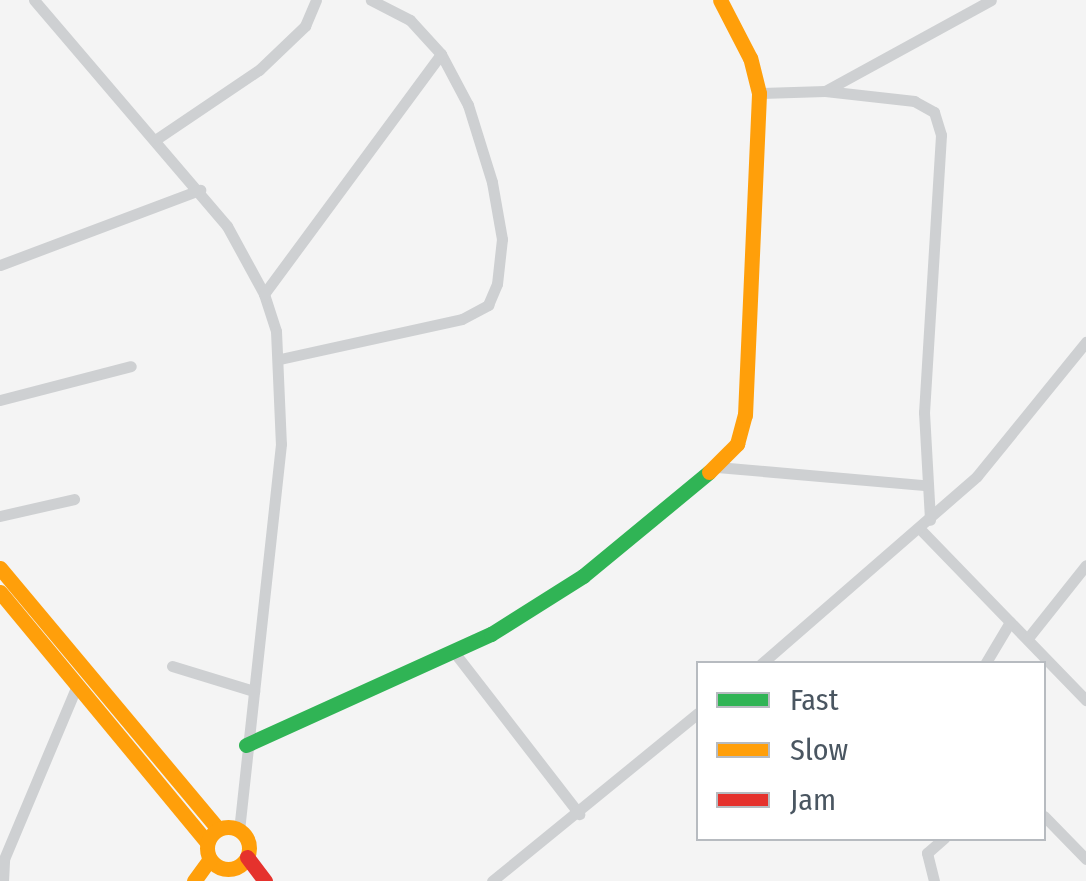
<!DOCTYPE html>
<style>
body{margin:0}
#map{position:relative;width:1086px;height:881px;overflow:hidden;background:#f4f4f4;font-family:"Fira Sans Condensed",sans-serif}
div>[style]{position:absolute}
.street>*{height:11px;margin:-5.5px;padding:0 5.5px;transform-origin:5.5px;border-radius:5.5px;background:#ced0d2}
.fast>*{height:15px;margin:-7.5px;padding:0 7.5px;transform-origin:7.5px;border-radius:7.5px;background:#30b455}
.slow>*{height:15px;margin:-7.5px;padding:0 7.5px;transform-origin:7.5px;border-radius:7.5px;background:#ff9f0a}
.slow>.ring{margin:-7.5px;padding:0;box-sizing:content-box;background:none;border:15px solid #ff9f0a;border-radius:50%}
.jam>*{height:15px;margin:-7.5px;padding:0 7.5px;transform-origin:7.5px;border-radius:7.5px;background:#e5322d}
span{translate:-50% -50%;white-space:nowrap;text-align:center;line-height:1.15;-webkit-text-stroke:8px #fff;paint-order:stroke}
.legend{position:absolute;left:696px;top:661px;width:350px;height:180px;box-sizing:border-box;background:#fff;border:2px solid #b7bbc0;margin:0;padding:12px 18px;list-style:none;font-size:30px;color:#4a5661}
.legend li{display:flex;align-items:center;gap:20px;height:50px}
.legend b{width:50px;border:2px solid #b7bbc0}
</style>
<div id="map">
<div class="street">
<i style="left:34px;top:0;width:297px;rotate:49.5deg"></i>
<i style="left:227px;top:226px;width:77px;rotate:61.4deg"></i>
<i style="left:264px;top:294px;width:39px;rotate:72deg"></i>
<i style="left:276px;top:331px;width:113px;rotate:87.5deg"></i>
<i style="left:281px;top:444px;width:388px;rotate:96.2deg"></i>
<i style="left:825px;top:91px;width:189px;rotate:-28.7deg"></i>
<i style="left:759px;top:93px;width:66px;rotate:-1.7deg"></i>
<i style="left:825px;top:91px;width:90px;rotate:6.4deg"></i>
<i style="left:914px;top:101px;width:23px;rotate:29deg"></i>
<i style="left:934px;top:112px;width:24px;rotate:73deg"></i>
<i style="left:941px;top:135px;width:278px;rotate:93.5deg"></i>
<i style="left:924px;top:412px;width:108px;rotate:86.8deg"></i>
<i style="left:158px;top:138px;width:122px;rotate:-34deg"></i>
<i style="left:259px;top:70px;width:64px;rotate:-43.7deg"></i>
<i style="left:305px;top:26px;width:28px;rotate:-67deg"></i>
<i style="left:0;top:265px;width:214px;rotate:-20.6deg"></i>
<i style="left:264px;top:294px;width:298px;rotate:-53.6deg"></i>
<i style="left:280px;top:359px;width:186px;rotate:-12.4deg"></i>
<i style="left:462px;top:319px;width:30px;rotate:-28deg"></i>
<i style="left:488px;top:305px;width:23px;rotate:-67deg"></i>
<i style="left:497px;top:284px;width:45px;rotate:-83.7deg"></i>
<i style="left:502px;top:239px;width:58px;rotate:-100deg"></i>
<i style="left:492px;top:182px;width:81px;rotate:-107.3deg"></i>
<i style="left:468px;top:105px;width:58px;rotate:-117.9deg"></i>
<i style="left:441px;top:54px;width:46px;rotate:-132.4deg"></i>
<i style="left:410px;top:20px;width:44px;rotate:-152.9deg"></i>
<i style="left:0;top:400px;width:135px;rotate:-14.5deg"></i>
<i style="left:717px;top:467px;width:208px;rotate:5deg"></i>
<i style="left:0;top:516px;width:76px;rotate:-12.9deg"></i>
<i style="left:921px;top:530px;width:237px;rotate:45.9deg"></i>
<i style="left:1028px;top:638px;width:93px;rotate:-51.5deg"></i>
<i style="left:454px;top:652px;width:205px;rotate:52.3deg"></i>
<i style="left:761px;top:664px;width:286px;rotate:-41deg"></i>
<i style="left:977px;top:476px;width:173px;rotate:-50.9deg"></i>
<i style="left:985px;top:664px;width:49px;rotate:-59.2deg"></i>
<i style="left:172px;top:666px;width:86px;rotate:17deg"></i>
<i style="left:1044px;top:816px;width:60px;rotate:45.7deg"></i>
<i style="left:3px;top:881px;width:22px;rotate:-87deg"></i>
<i style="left:4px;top:859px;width:189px;rotate:-67.2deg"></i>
<i style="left:492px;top:881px;width:266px;rotate:-39.2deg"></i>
<i style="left:934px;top:881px;width:29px;rotate:-104deg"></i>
<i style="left:927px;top:853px;width:23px;rotate:-41deg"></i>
</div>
<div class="fast">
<i style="left:246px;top:745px;width:269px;rotate:-24.4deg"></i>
<i style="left:491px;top:634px;width:109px;rotate:-32.2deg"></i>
<i style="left:583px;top:576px;width:163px;rotate:-39.5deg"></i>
</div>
<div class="slow">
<i style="left:709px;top:472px;width:40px;rotate:-45deg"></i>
<i style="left:737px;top:444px;width:30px;rotate:-75deg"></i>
<i style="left:745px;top:415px;width:322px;rotate:-87.5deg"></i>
<i style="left:759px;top:93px;width:36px;rotate:-104deg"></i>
<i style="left:750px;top:58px;width:65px;rotate:-117.3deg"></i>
<i style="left:0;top:568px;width:340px;rotate:50.1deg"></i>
<i style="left:0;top:592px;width:325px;rotate:50.4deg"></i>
<i class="ring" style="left:207px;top:827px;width:27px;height:27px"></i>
<i style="left:194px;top:881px;width:26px;rotate:-54deg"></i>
</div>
<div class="jam">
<i style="left:247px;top:857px;width:30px;rotate:53deg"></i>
</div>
<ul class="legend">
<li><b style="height:12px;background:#30b455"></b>Fast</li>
<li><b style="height:12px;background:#ff9f0a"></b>Slow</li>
<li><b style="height:12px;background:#e5322d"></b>Jam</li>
</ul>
</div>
